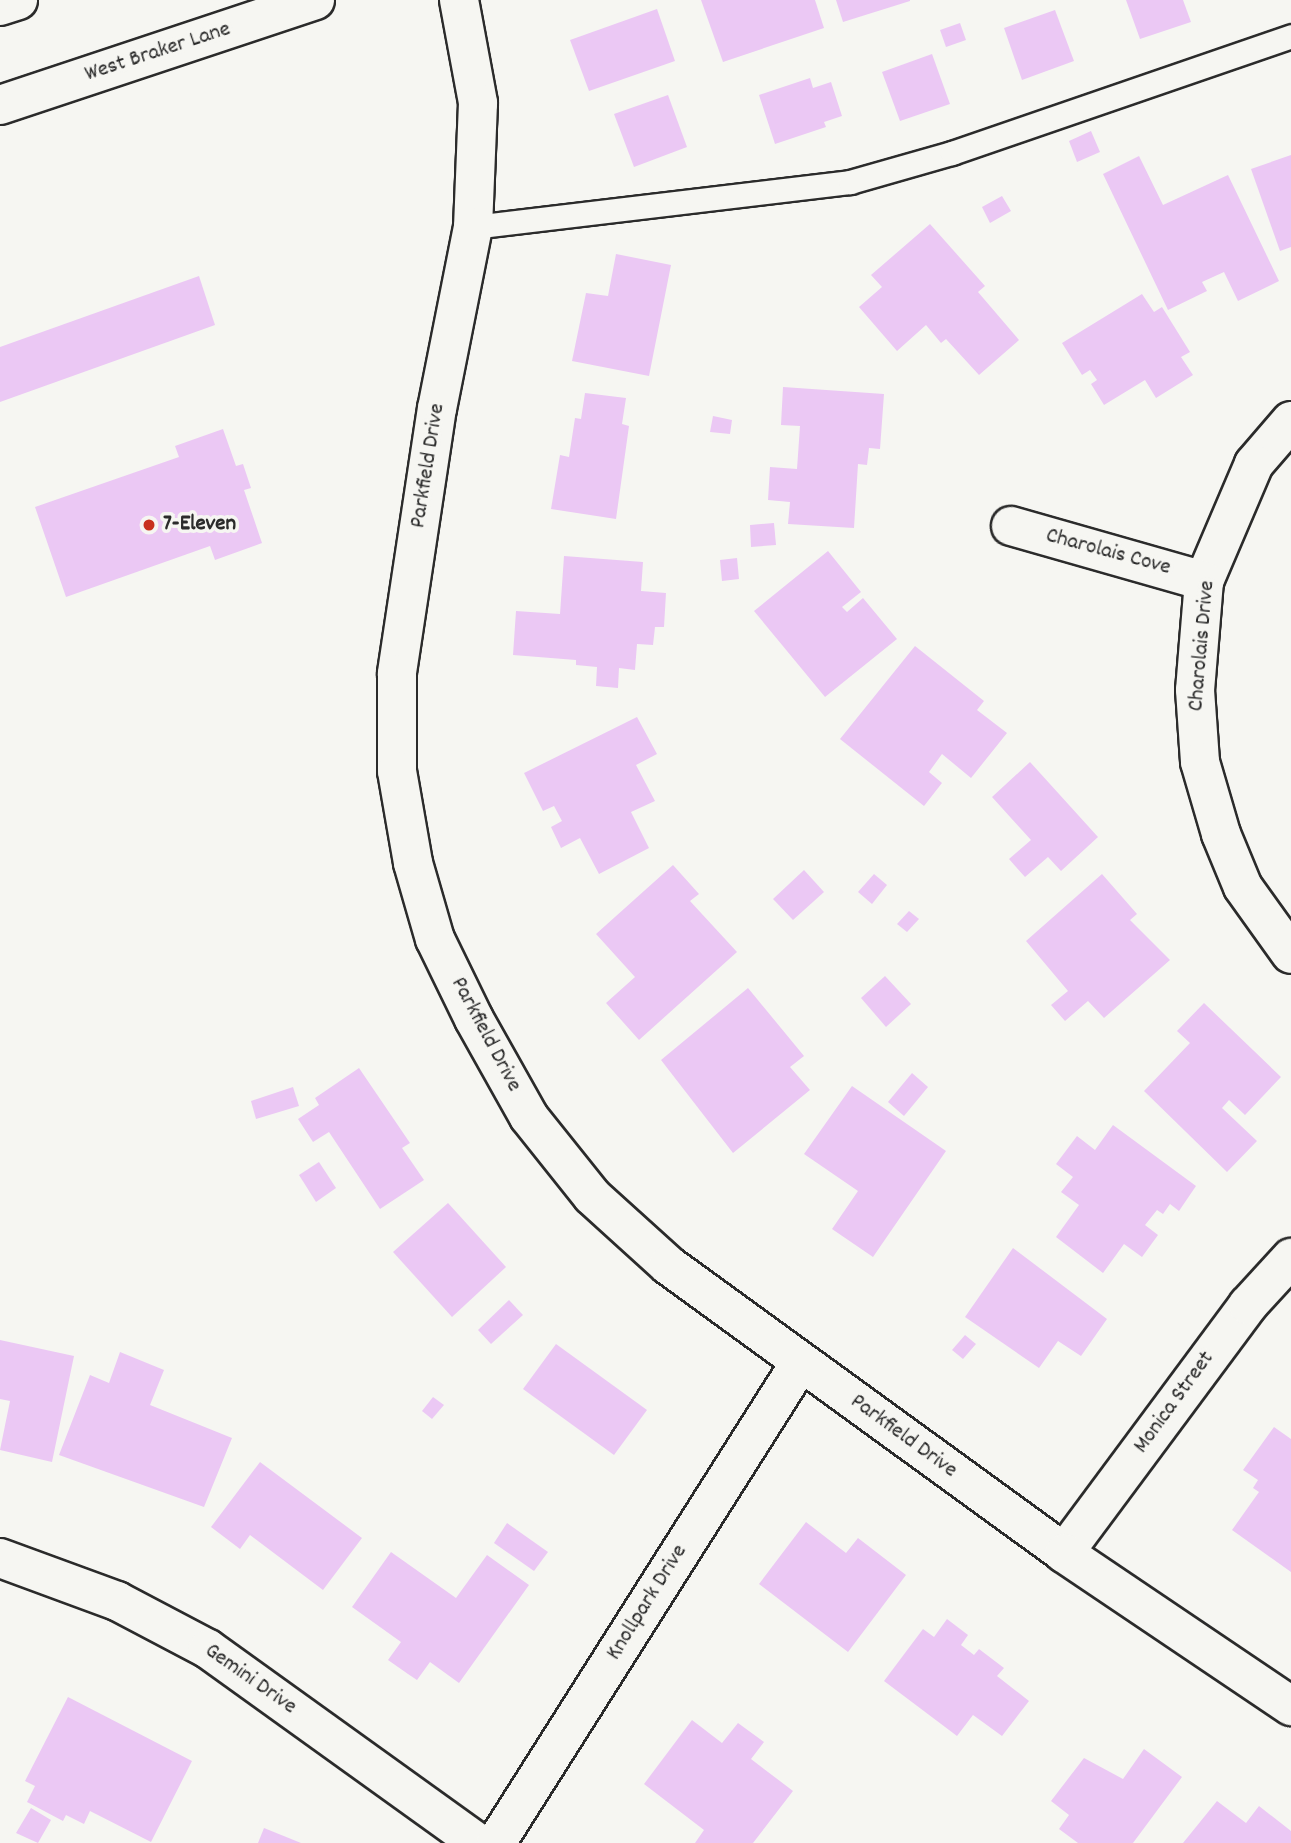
<!DOCTYPE html>
<style>
body{margin:0}
#map{position:relative;width:1291px;height:1843px;overflow:hidden;background:#f6f6f2;font-family:Dekko,sans-serif}
div>[style]{position:absolute}
.building>*{inset:0;background:#ebc8f4}
.roads{filter:drop-shadow(2px 0 #2b2b2b) drop-shadow(-2px 0 #2b2b2b) drop-shadow(0 2px #2b2b2b) drop-shadow(0 -2px #2b2b2b)}
.service>*{height:23px;margin:-11.5px;padding:0 11.5px;transform-origin:11.5px;border-radius:11.5px;background:#f6f6f2}
.minor>*{height:38px;margin:-19px;padding:0 19px;transform-origin:19px;border-radius:19px;background:#f6f6f2}
.tertiary>*{height:38px;margin:-19px;padding:0 19px;transform-origin:19px;border-radius:19px;background:#f6f6f2}
.secondary>*{height:38px;margin:-19px;padding:0 19px;transform-origin:19px;border-radius:19px;background:#f6f6f2}
.dots>*{width:19px;height:19px;translate:-50% -50%;box-sizing:border-box;border:4px solid #f6f6f2;border-radius:50%}
span{translate:-50% -50%;white-space:nowrap;text-align:center;line-height:1.15;-webkit-text-stroke:7px #f6f6f2;paint-order:stroke}
.street-label{font-size:23px;color:#2b2b2b}
.poi-label{font-size:23px;color:#2b2b2b;font-weight:700}
.left{translate:0 -50%;text-align:left}
</style>
<div id="map">
<div class="building">
<i style="clip-path:polygon(701px 0,815px 0,824px 28px,723px 62px)"></i>
<i style="clip-path:polygon(836px 0,910px 0,910px 1px,843px 22px)"></i>
<i style="clip-path:polygon(1126px 0,1183px 0,1191px 22px,1140px 39px)"></i>
<i style="clip-path:polygon(657px 9px,675px 61px,589px 91px,570px 40px)"></i>
<i style="clip-path:polygon(1055px 10px,1074px 61px,1022px 80px,1004px 28px)"></i>
<i style="clip-path:polygon(960px 23px,966px 40px,946px 47px,940px 30px)"></i>
<i style="clip-path:polygon(932px 54px,950px 104px,900px 121px,882px 72px)"></i>
<i style="clip-path:polygon(810px 78px,813px 88px,831px 82px,842px 116px,824px 122px,826px 127px,775px 144px,759px 95px)"></i>
<i style="clip-path:polygon(668px 95px,687px 147px,634px 167px,614px 114px)"></i>
<i style="clip-path:polygon(1091px 131px,1100px 152px,1077px 162px,1069px 141px)"></i>
<i style="clip-path:polygon(1291px 155px,1291px 247px,1280px 251px,1251px 169px)"></i>
<i style="clip-path:polygon(1139px 156px,1163px 205px,1228px 175px,1279px 281px,1238px 301px,1224px 272px,1202px 282px,1207px 291px,1168px 310px,1103px 174px)"></i>
<i style="clip-path:polygon(1002px 196px,1011px 211px,990px 223px,982px 207px)"></i>
<i style="clip-path:polygon(930px 224px,985px 286px,978px 292px,1019px 340px,979px 375px,946px 339px,941px 343px,926px 325px,897px 351px,859px 307px,882px 287px,871px 275px)"></i>
<i style="clip-path:polygon(616px 254px,671px 265px,649px 376px,572px 361px,586px 293px,608px 296px)"></i>
<i style="clip-path:polygon(199px 276px,215px 325px,0 402px,0 347px)"></i>
<i style="clip-path:polygon(1142px 294px,1154px 312px,1162px 307px,1190px 352px,1181px 357px,1193px 375px,1156px 398px,1145px 380px,1104px 405px,1091px 384px,1097px 380px,1090px 370px,1082px 375px,1062px 343px)"></i>
<i style="clip-path:polygon(783px 387px,884px 394px,880px 449px,869px 448px,867px 465px,858px 464px,854px 528px,788px 524px,790px 502px,768px 500px,770px 467px,797px 469px,800px 426px,781px 425px)"></i>
<i style="clip-path:polygon(585px 393px,626px 398px,622px 424px,629px 426px,616px 519px,551px 509px,560px 455px,569px 457px,575px 418px,581px 419px)"></i>
<i style="clip-path:polygon(713px 416px,732px 420px,730px 434px,710px 432px)"></i>
<i style="clip-path:polygon(223px 429px,236px 466px,243px 464px,251px 488px,244px 490px,262px 543px,215px 560px,210px 546px,66px 597px,35px 507px,179px 457px,175px 446px)"></i>
<i style="clip-path:polygon(774px 523px,776px 545px,751px 547px,750px 525px)"></i>
<i style="clip-path:polygon(828px 551px,861px 592px,842px 607px,847px 612px,863px 598px,897px 639px,825px 697px,754px 611px)"></i>
<i style="clip-path:polygon(564px 556px,643px 562px,641px 591px,666px 593px,664px 627px,655px 627px,653px 645px,637px 644px,635px 670px,619px 668px,618px 688px,596px 686px,597px 667px,576px 665px,576px 660px,513px 655px,516px 611px,560px 614px)"></i>
<i style="clip-path:polygon(737px 558px,739px 579px,722px 581px,720px 560px)"></i>
<i style="clip-path:polygon(915px 646px,984px 701px,977px 710px,1007px 733px,971px 778px,942px 754px,929px 772px,942px 783px,924px 806px,840px 739px)"></i>
<i style="clip-path:polygon(637px 717px,657px 754px,636px 765px,655px 801px,631px 812px,649px 848px,599px 874px,580px 838px,561px 848px,551px 827px,562px 821px,554px 806px,543px 811px,524px 773px)"></i>
<i style="clip-path:polygon(1030px 762px,1098px 837px,1061px 871px,1048px 857px,1025px 877px,1009px 859px,1031px 840px,992px 797px)"></i>
<i style="clip-path:polygon(673px 865px,699px 894px,690px 901px,737px 952px,639px 1040px,606px 1003px,635px 977px,596px 934px)"></i>
<i style="clip-path:polygon(804px 870px,824px 892px,793px 920px,773px 899px)"></i>
<i style="clip-path:polygon(874px 874px,887px 885px,872px 904px,858px 892px)"></i>
<i style="clip-path:polygon(1102px 874px,1137px 914px,1130px 920px,1170px 960px,1104px 1018px,1088px 1001px,1065px 1021px,1051px 1005px,1068px 991px,1026px 941px)"></i>
<i style="clip-path:polygon(909px 911px,919px 919px,907px 932px,897px 924px)"></i>
<i style="clip-path:polygon(885px 976px,911px 1004px,886px 1027px,861px 998px)"></i>
<i style="clip-path:polygon(748px 988px,804px 1056px,790px 1067px,810px 1090px,733px 1153px,661px 1060px)"></i>
<i style="clip-path:polygon(1204px 1003px,1281px 1077px,1245px 1115px,1229px 1100px,1222px 1108px,1257px 1141px,1227px 1172px,1144px 1091px,1190px 1043px,1177px 1031px)"></i>
<i style="clip-path:polygon(359px 1068px,410px 1143px,402px 1148px,424px 1180px,380px 1209px,329px 1132px,313px 1142px,298px 1119px,319px 1105px,315px 1098px)"></i>
<i style="clip-path:polygon(912px 1073px,928px 1087px,904px 1116px,888px 1102px)"></i>
<i style="clip-path:polygon(852px 1086px,946px 1151px,873px 1257px,832px 1229px,858px 1191px,804px 1154px)"></i>
<i style="clip-path:polygon(293px 1087px,299px 1106px,256px 1119px,251px 1101px)"></i>
<i style="clip-path:polygon(1113px 1125px,1196px 1186px,1179px 1211px,1170px 1204px,1163px 1214px,1157px 1210px,1145px 1225px,1158px 1235px,1142px 1257px,1124px 1244px,1103px 1273px,1056px 1237px,1079px 1205px,1061px 1192px,1073px 1177px,1056px 1164px,1077px 1136px,1095px 1150px)"></i>
<i style="clip-path:polygon(319px 1162px,336px 1188px,316px 1202px,299px 1175px)"></i>
<i style="clip-path:polygon(448px 1203px,506px 1267px,452px 1317px,393px 1252px)"></i>
<i style="clip-path:polygon(1013px 1248px,1107px 1319px,1081px 1356px,1058px 1341px,1039px 1368px,965px 1317px)"></i>
<i style="clip-path:polygon(509px 1300px,523px 1315px,491px 1344px,478px 1330px)"></i>
<i style="clip-path:polygon(965px 1335px,976px 1344px,963px 1359px,952px 1350px)"></i>
<i style="clip-path:polygon(0 1340px,74px 1356px,52px 1462px,0 1450px,10px 1401px,0 1399px)"></i>
<i style="clip-path:polygon(556px 1344px,647px 1410px,614px 1455px,523px 1389px)"></i>
<i style="clip-path:polygon(120px 1352px,164px 1370px,150px 1405px,232px 1438px,204px 1507px,59px 1455px,90px 1375px,109px 1383px)"></i>
<i style="clip-path:polygon(433px 1397px,444px 1405px,432px 1419px,422px 1411px)"></i>
<i style="clip-path:polygon(1274px 1427px,1291px 1439px,1291px 1572px,1232px 1530px,1259px 1492px,1253px 1488px,1258px 1480px,1243px 1470px)"></i>
<i style="clip-path:polygon(260px 1462px,362px 1538px,323px 1590px,250px 1535px,240px 1549px,211px 1527px)"></i>
<i style="clip-path:polygon(806px 1522px,846px 1553px,858px 1538px,906px 1575px,848px 1652px,759px 1584px)"></i>
<i style="clip-path:polygon(507px 1523px,548px 1552px,534px 1571px,494px 1543px)"></i>
<i style="clip-path:polygon(391px 1552px,456px 1598px,487px 1555px,529px 1585px,459px 1683px,430px 1662px,417px 1680px,408px 1674px,388px 1660px,401px 1642px,352px 1607px)"></i>
<i style="clip-path:polygon(947px 1619px,968px 1635px,961px 1645px,974px 1655px,979px 1649px,1004px 1668px,997px 1676px,1029px 1701px,1002px 1736px,973px 1715px,957px 1736px,884px 1681px,923px 1629px,934px 1637px)"></i>
<i style="clip-path:polygon(68px 1697px,192px 1761px,151px 1842px,90px 1811px,84px 1824px,66px 1815px,63px 1821px,27px 1802px,35px 1786px,25px 1781px)"></i>
<i style="clip-path:polygon(692px 1720px,722px 1743px,738px 1723px,764px 1742px,751px 1759px,793px 1791px,753px 1843px,695px 1843px,704px 1830px,644px 1784px)"></i>
<i style="clip-path:polygon(1144px 1749px,1182px 1777px,1133px 1843px,1078px 1843px,1059px 1829px,1069px 1815px,1051px 1801px,1084px 1758px,1123px 1779px)"></i>
<i style="clip-path:polygon(1217px 1801px,1246px 1823px,1259px 1806px,1291px 1831px,1291px 1843px,1183px 1843px)"></i>
<i style="clip-path:polygon(31px 1808px,51px 1820px,38px 1843px,16px 1833px)"></i>
<i style="clip-path:polygon(264px 1828px,301px 1843px,258px 1843px)"></i>
</div>
<div class="roads">
<div class="service">
<i style="left:473px;top:227px;width:380px;rotate:-6.8deg"></i>
<i style="left:850px;top:182px;width:106px;rotate:-15.9deg"></i>
<i style="left:952px;top:153px;width:359px;rotate:-19deg"></i>
</div>
<div class="minor">
<i style="left:1291px;top:421px;width:57px;rotate:130.7deg"></i>
<i style="left:1254px;top:464px;width:127px;rotate:113.1deg"></i>
<i style="left:1204px;top:581px;width:109px;rotate:94.7deg"></i>
<i style="left:1195px;top:690px;width:72px;rotate:86deg"></i>
<i style="left:1200px;top:762px;width:75px;rotate:73.7deg"></i>
<i style="left:1221px;top:834px;width:57px;rotate:67.5deg"></i>
<i style="left:1243px;top:887px;width:82px;rotate:54.4deg"></i>
<i style="left:1011px;top:526px;width:201px;rotate:15.9deg"></i>
<i style="left:1064px;top:1553px;width:309px;rotate:-53.4deg"></i>
<i style="left:1248px;top:1305px;width:64px;rotate:-47.5deg"></i>
<i style="left:0;top:1558px;width:125px;rotate:20.2deg"></i>
<i style="left:117px;top:1601px;width:103px;rotate:27.8deg"></i>
<i style="left:208px;top:1649px;width:332px;rotate:35.7deg"></i>
<i style="left:496px;top:1843px;width:568px;rotate:-57.65deg"></i>
</div>
<div class="tertiary">
<i style="left:459px;top:0;width:105px;rotate:79.5deg"></i>
<i style="left:478px;top:103px;width:124px;rotate:92.3deg"></i>
<i style="left:473px;top:227px;width:185px;rotate:101.2deg"></i>
<i style="left:437px;top:408px;width:269px;rotate:98.6deg"></i>
<i style="left:397px;top:674px;width:97px;rotate:90deg"></i>
<i style="left:397px;top:771px;width:93px;rotate:80.1deg"></i>
<i style="left:413px;top:863px;width:79px;rotate:73.9deg"></i>
<i style="left:435px;top:939px;width:89px;rotate:64deg"></i>
<i style="left:474px;top:1019px;width:112px;rotate:60.7deg"></i>
<i style="left:529px;top:1117px;width:101px;rotate:51.4deg"></i>
<i style="left:592px;top:1196px;width:103px;rotate:42.2deg"></i>
<i style="left:668px;top:1265px;width:490px;rotate:36deg"></i>
<i style="left:1064px;top:1553px;width:274px;rotate:34deg"></i>
</div>
<div class="secondary">
<i style="left:0;top:6px;width:19px;rotate:-18deg"></i>
<i style="left:0;top:105px;width:332px;rotate:-18.4deg"></i>
</div>
</div>
<div class="dots">
<i style="left:149px;top:525px;background:#c8321e"></i>
</div>
<div class="street-label">
<span style="left:158px;top:53px;rotate:-18deg">West Braker Lane</span>
<span style="left:429px;top:466px;rotate:-81deg">Parkfield Drive</span>
<span style="left:1108px;top:553px;rotate:15deg">Charolais Cove</span>
<span style="left:1203px;top:646px;rotate:-85deg">Charolais Drive</span>
<span style="left:485px;top:1035px;rotate:62deg">Parkfield Drive</span>
<span style="left:1175px;top:1403px;rotate:-54deg">Monica Street</span>
<span style="left:903px;top:1437px;rotate:36deg">Parkfield Drive</span>
<span style="left:648px;top:1603px;rotate:-58deg">Knollpark Drive</span>
<span style="left:250px;top:1680px;rotate:35deg">Gemini Drive</span>
</div>
<div class="poi-label">
<span class="left" style="left:163px;top:525px">7-Eleven</span>
</div>
</div>
